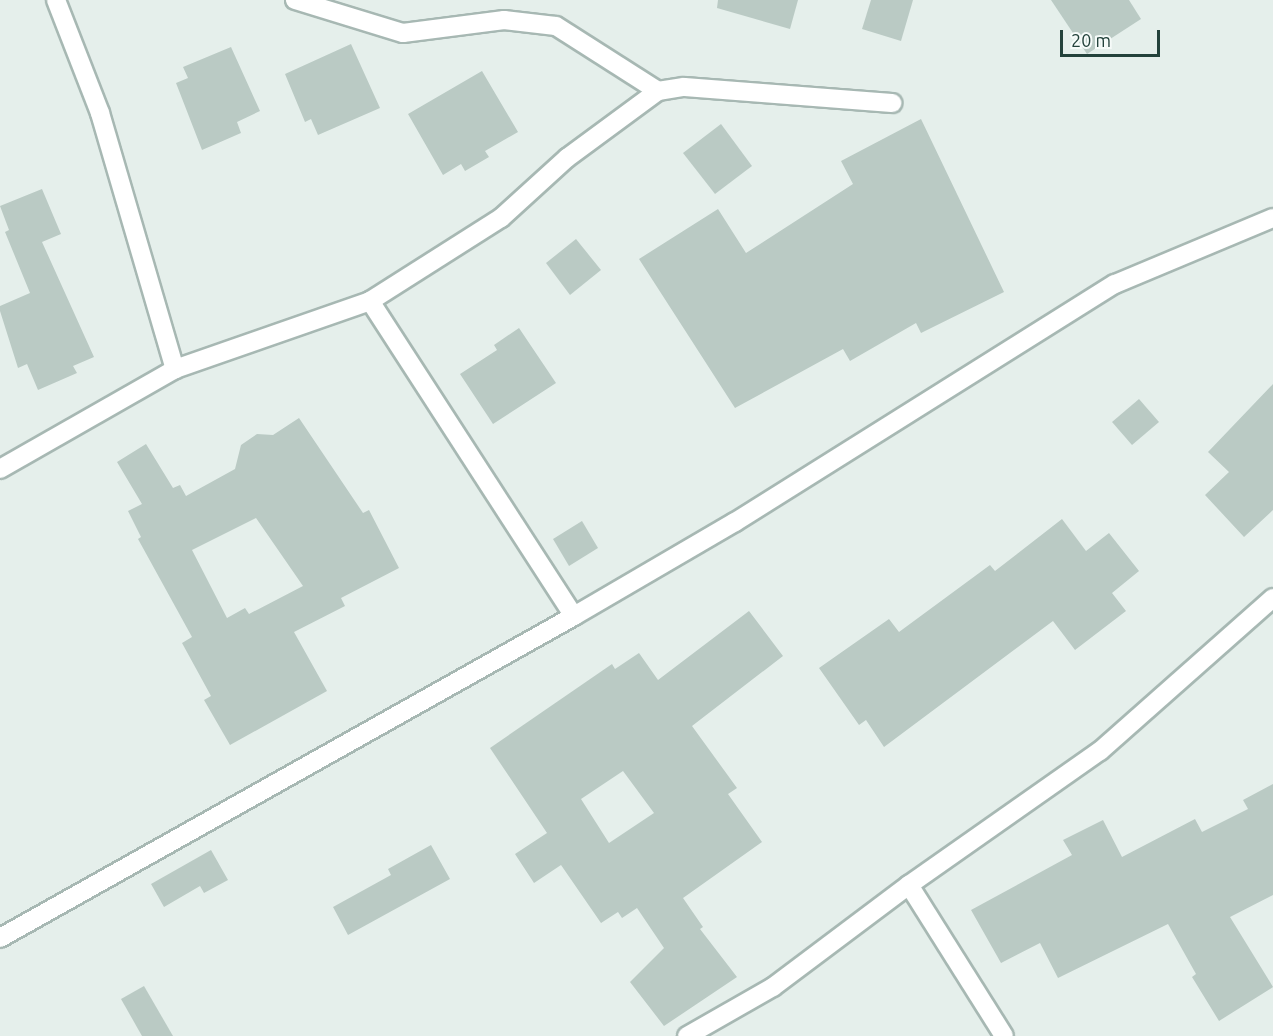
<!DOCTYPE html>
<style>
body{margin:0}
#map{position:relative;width:1273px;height:1036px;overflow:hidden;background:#e5efeb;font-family:Ubuntu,sans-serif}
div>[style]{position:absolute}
.building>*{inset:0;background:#bacac4}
.roads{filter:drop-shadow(2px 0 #a7b8b3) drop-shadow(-2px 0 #a7b8b3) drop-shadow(0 2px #a7b8b3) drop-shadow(0 -2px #a7b8b3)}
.street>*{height:18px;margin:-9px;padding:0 9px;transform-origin:9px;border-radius:9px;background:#fff}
span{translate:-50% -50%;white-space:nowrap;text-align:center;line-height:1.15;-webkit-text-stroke:4.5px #f6fbf9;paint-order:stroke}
.scale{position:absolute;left:1060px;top:30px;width:100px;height:27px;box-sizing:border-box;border:3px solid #23423b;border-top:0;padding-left:8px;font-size:18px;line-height:21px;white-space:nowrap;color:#23423b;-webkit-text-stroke:4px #f6fbf9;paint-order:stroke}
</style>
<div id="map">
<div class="building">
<i style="clip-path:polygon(718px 0,798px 0,790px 29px,717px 8px)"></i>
<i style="clip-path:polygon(871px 0,913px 0,901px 41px,862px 29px)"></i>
<i style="clip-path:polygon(1051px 0,1129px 0,1141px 19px,1087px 54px)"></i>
<i style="clip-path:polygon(351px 44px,380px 108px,318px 135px,311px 119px,305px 122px,285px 74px)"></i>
<i style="clip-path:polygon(231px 47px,260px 111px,237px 122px,241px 133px,202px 150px,176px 83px,188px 78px,183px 67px)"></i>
<i style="clip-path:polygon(482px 71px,518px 132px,485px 151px,489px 157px,465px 171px,461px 164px,443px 175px,408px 114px)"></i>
<i style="clip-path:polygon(921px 119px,1004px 292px,921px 333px,916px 323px,850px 361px,843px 349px,735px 408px,639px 259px,718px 209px,746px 253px,853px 184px,841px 161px)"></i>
<i style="clip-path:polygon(721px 124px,752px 166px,715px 194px,683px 153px)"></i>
<i style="clip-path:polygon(42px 189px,61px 234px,42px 242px,94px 357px,73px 366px,77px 373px,38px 390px,27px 364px,18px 368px,0 311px,0 306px,30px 293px,5px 232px,9px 230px,0 206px)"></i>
<i style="clip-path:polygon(576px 239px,601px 270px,570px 295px,546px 263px)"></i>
<i style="clip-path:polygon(519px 328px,556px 383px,493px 424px,460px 374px,497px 350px,494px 345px)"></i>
<i style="clip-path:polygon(1273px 384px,1273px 510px,1244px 537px,1205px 495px,1229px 472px,1208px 452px)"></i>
<i style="clip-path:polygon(1139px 399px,1159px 422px,1132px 445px,1112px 422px)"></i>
<i style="clip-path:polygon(evenodd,299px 418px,363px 513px,369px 510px,399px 568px,341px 598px,345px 606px,294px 632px,327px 691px,230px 745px,204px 700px,211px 696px,182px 643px,192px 637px,138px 539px,141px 537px,128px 511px,142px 504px,117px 462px,146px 444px,173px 488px,180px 485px,186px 496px,235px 469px,241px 445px,257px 434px,273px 435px,299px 418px,256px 518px,303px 586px,249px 614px,245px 608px,227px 618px,192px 550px,256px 518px)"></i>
<i style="clip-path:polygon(1062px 519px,1086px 551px,1109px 533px,1139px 571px,1112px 593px,1126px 611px,1075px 650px,1053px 621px,884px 747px,866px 720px,859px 725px,819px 668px,889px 619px,899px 632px,990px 565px,995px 571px)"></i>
<i style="clip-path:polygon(582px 521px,598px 548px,569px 566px,553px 539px)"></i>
<i style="clip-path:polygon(evenodd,749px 611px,783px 656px,692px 726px,737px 788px,728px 794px,762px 842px,683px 898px,703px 927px,700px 929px,737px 977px,664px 1026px,630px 982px,664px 948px,637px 908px,622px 918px,618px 912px,601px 923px,561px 865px,534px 883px,515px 854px,547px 833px,490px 748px,612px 664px,615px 669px,639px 653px,658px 680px,749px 611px,623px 771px,654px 813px,609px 843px,581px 799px,623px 771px)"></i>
<i style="clip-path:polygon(1273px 784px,1273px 895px,1230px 917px,1273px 987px,1219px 1021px,1192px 977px,1196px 974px,1168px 924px,1058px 978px,1040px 943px,1001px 963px,971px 910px,1072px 855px,1063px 840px,1103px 820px,1122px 857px,1195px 819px,1202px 832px,1248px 809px,1243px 800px)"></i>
<i style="clip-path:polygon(431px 845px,450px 879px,348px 935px,333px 907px,391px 875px,388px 869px)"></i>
<i style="clip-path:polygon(211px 850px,228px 880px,204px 893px,200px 886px,164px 907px,151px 884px)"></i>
<i style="clip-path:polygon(144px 986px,173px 1036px,142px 1036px,121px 999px)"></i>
</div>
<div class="roads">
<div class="street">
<i style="left:56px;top:0;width:121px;rotate:68.7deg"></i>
<i style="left:100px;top:113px;width:267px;rotate:73.7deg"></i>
<i style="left:295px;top:0;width:113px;rotate:17deg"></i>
<i style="left:403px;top:33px;width:102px;rotate:-7.3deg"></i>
<i style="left:504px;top:20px;width:52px;rotate:6.6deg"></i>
<i style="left:556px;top:26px;width:121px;rotate:32.5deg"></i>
<i style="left:370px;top:301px;width:375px;rotate:57.1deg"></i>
<i style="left:0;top:469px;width:202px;rotate:-29.7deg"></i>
<i style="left:175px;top:369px;width:207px;rotate:-19.2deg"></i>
<i style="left:370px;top:301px;width:155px;rotate:-32.4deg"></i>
<i style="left:501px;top:218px;width:89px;rotate:-42.3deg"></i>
<i style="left:567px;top:158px;width:113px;rotate:-36.4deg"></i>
<i style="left:658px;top:91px;width:26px;rotate:-9deg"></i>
<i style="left:684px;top:87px;width:209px;rotate:4.4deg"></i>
<i style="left:909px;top:885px;width:178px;rotate:57.8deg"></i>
<i style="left:0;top:938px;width:658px;rotate:-29.29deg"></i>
<i style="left:574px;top:616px;width:186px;rotate:-30.3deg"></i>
<i style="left:735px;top:522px;width:448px;rotate:-32.1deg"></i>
<i style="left:1115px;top:284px;width:171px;rotate:-22.7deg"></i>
<i style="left:687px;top:1036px;width:99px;rotate:-29.7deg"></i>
<i style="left:773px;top:987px;width:170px;rotate:-36.9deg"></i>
<i style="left:909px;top:885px;width:233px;rotate:-35.1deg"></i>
<i style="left:1100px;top:751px;width:231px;rotate:-41.5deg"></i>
</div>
</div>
<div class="scale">20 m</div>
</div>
